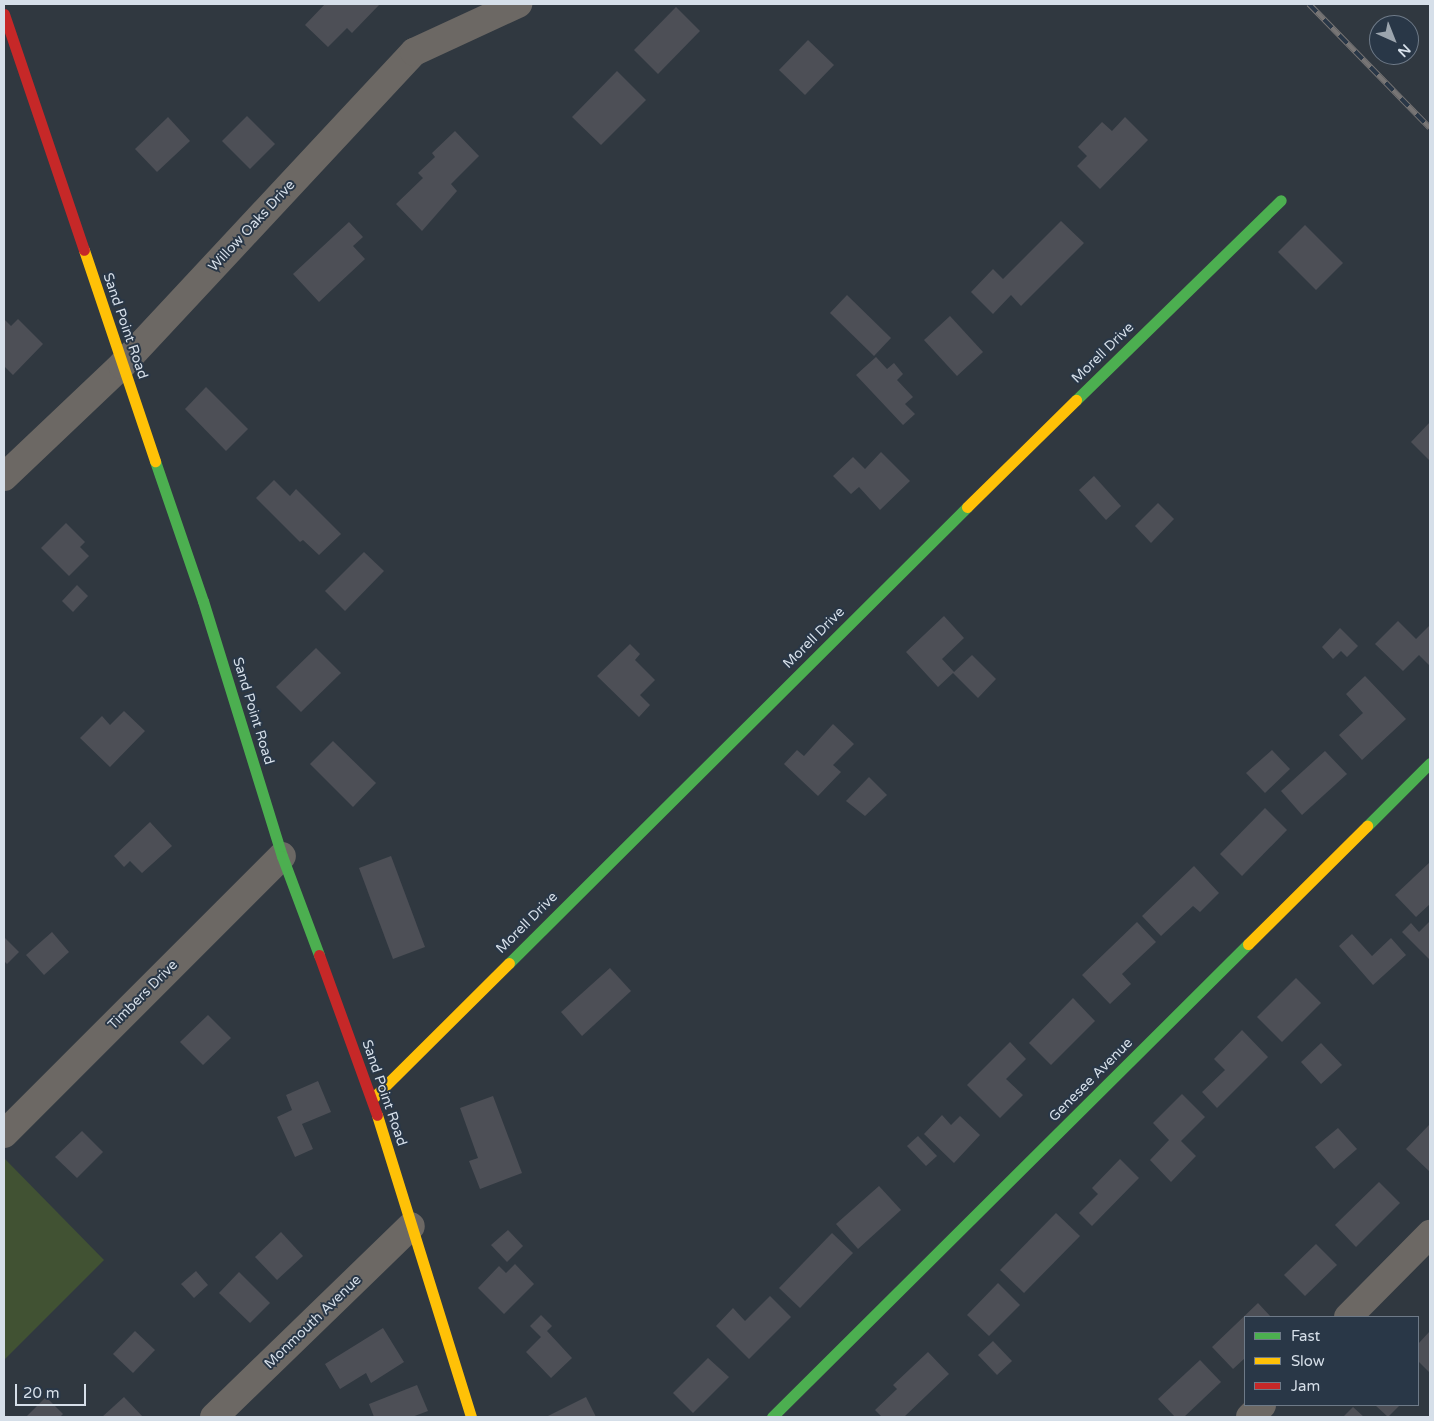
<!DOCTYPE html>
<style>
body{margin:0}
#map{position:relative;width:1434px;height:1421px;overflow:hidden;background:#303840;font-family:"Varela Round",sans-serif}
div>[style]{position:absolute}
.green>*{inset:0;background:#415233}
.building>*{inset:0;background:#4d4f56}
.street>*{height:28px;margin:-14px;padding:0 14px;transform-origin:14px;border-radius:14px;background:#6c6864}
.fast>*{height:11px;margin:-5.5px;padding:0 5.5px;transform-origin:5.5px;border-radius:5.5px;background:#4caf50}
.slow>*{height:11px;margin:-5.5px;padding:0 5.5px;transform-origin:5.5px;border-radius:5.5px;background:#ffc107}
.jam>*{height:11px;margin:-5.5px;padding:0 5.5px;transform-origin:5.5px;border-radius:5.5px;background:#c62828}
.rail>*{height:5.5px;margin-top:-2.75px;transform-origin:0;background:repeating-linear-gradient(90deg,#293747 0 11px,#777575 0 22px);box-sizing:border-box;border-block:1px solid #777575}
span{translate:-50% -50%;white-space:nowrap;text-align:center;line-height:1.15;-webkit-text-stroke:4px #293747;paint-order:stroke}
.street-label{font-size:14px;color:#d6dfe9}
.frame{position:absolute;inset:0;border:5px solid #d6dfe9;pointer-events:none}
.legend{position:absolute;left:1244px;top:1316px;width:175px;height:90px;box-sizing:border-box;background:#293747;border:1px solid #6e7a88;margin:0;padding:6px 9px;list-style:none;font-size:15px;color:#d6dfe9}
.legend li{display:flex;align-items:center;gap:10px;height:25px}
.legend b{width:25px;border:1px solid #6e7a88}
.north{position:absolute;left:1369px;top:15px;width:50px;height:50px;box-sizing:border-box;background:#293747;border:1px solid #6e7a88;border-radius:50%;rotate:136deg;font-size:14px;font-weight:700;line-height:20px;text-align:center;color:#d6dfe9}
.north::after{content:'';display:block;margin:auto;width:18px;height:22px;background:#9ca5ae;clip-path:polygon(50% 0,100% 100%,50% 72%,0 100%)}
.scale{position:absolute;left:15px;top:1384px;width:71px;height:22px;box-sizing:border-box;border:2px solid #d6dfe9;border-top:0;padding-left:6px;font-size:15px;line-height:18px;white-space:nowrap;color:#d6dfe9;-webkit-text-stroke:4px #293747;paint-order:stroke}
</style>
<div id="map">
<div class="green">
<i style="clip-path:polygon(4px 1158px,104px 1260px,4px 1360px)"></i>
</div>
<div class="building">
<i style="clip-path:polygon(325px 4px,380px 4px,352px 33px,347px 28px,328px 47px,305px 25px)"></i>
<i style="clip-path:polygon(676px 7px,700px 31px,658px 74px,634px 50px)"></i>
<i style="clip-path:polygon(808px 40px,834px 65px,805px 95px,779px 70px)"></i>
<i style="clip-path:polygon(617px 71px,646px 100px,601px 145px,572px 117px)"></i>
<i style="clip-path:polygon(247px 116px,275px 144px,250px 169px,222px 141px)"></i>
<i style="clip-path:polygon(168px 117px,190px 141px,157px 172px,135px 149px)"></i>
<i style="clip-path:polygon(1125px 117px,1148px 140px,1100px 189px,1077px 166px,1087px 156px,1078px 147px,1102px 122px,1112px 131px)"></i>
<i style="clip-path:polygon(455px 131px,479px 156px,451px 184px,457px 191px,422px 231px,396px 204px,423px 178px,418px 173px,435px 157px,432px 153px)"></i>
<i style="clip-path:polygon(1061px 221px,1084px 243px,1021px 306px,1011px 295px,993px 314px,971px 292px,993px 269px,1003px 279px)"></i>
<i style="clip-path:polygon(349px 222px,363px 237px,353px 246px,365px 259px,319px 302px,293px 274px)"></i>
<i style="clip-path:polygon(1305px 225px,1343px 263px,1316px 290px,1278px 252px)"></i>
<i style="clip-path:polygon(847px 295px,891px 338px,874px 356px,830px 313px)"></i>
<i style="clip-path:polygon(950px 316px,983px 352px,957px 376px,924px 340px)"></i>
<i style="clip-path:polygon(4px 319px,11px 326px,18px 319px,43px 344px,13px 375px,4px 366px)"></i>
<i style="clip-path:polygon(876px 357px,887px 369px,894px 363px,903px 374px,897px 380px,913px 397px,905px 404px,915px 414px,903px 425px,856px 375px)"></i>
<i style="clip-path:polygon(206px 387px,248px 429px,226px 451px,185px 409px)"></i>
<i style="clip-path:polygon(1430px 422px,1430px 461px,1411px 442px)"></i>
<i style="clip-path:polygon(881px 452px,910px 481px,880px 510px,859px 487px,851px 494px,833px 476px,853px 457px,865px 469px)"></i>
<i style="clip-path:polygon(1094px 476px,1121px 506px,1106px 520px,1079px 490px)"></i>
<i style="clip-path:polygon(274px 480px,290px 496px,296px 489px,341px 534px,319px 555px,303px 540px,300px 542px,256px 498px)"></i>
<i style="clip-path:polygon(1158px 503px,1174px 519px,1151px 543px,1135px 526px)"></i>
<i style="clip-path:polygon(66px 523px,85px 542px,80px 547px,89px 556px,69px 576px,41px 548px)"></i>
<i style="clip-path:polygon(364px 552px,384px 571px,345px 611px,325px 591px)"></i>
<i style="clip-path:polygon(77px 585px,88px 596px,73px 612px,62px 601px)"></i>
<i style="clip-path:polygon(944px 616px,964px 638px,942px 659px,954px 672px,972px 655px,996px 679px,978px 698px,953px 673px,938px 687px,906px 652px)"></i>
<i style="clip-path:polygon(1398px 621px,1416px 639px,1430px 625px,1430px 666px,1419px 655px,1403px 671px,1375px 644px)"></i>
<i style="clip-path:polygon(1340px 628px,1358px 646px,1347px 657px,1341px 651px,1333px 659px,1322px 647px)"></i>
<i style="clip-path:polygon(630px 644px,640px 654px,635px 660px,655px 680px,640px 695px,650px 705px,639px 717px,597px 676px)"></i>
<i style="clip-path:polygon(316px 648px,341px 673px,301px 712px,276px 687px)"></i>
<i style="clip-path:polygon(1365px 676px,1406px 719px,1362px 760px,1339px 735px,1363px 713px,1346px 694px)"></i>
<i style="clip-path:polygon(124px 711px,145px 731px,110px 767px,80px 738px,102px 716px,110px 725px)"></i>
<i style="clip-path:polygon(833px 724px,854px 744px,833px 765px,841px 772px,818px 796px,784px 764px,797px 750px,804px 756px)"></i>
<i style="clip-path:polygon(333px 741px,376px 783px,353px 807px,310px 764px)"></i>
<i style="clip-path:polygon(1272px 750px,1290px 769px,1265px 793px,1246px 773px)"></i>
<i style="clip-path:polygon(1325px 751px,1347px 774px,1302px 815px,1281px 791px)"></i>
<i style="clip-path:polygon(869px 777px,887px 795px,865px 816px,846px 801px)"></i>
<i style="clip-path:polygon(1265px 808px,1287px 830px,1242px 876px,1220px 854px)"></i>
<i style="clip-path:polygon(150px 822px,172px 846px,142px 873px,130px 861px,124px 867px,114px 856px)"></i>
<i style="clip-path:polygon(391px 856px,425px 947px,393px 959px,359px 868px)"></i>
<i style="clip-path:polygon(1430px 862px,1430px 904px,1416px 917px,1395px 895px)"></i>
<i style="clip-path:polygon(1194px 866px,1219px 893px,1200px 912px,1193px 906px,1161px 936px,1142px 916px)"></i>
<i style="clip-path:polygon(1430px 921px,1430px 960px,1402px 932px,1411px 923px,1419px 932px)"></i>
<i style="clip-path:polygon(1137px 922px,1156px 942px,1122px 974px,1131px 984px,1110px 1004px,1082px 975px)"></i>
<i style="clip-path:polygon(52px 932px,69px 952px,44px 975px,26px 955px)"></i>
<i style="clip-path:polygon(1352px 934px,1372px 956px,1391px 938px,1406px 955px,1373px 985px,1339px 946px)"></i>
<i style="clip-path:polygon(4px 937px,19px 952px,7px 964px,4px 961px)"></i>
<i style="clip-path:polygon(610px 968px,631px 991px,582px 1036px,561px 1012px)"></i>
<i style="clip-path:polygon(1296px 978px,1321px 1003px,1282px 1042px,1257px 1017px)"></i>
<i style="clip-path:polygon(1073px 998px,1095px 1021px,1051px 1065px,1029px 1043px)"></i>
<i style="clip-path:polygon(208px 1015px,231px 1038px,203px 1065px,180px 1042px)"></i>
<i style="clip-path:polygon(1242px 1030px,1268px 1057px,1217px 1108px,1202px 1092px,1225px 1070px,1214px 1059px)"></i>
<i style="clip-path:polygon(1010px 1042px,1026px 1059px,1006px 1079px,1023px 1095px,1000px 1118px,967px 1085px)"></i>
<i style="clip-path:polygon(1321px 1043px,1342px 1065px,1321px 1084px,1301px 1062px)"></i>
<i style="clip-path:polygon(318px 1081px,331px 1112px,302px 1124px,313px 1149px,295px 1157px,277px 1117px,292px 1110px,286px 1095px)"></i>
<i style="clip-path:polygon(1182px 1094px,1205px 1117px,1181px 1141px,1196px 1156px,1171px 1182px,1150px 1160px,1169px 1140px,1153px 1123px)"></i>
<i style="clip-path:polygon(493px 1096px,522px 1173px,480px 1189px,469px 1161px,478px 1158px,460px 1108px)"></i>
<i style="clip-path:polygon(942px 1115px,951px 1125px,960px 1116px,980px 1135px,954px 1163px,924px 1134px)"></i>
<i style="clip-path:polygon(1430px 1124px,1430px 1172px,1406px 1149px)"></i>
<i style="clip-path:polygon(1338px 1128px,1357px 1149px,1334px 1169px,1315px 1147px)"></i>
<i style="clip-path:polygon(82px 1131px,103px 1152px,77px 1178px,55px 1157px)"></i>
<i style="clip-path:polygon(918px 1136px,937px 1156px,926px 1166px,907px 1146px)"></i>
<i style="clip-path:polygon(1120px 1159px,1139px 1178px,1092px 1226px,1079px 1213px,1098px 1194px,1092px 1188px)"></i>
<i style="clip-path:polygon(1379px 1182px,1400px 1203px,1356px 1247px,1335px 1225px)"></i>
<i style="clip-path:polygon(879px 1186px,901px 1210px,858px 1249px,836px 1224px)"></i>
<i style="clip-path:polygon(1056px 1213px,1080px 1236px,1024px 1293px,1000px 1270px)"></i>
<i style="clip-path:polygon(508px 1230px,523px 1246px,507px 1262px,491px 1245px)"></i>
<i style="clip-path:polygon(281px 1232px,303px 1256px,277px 1280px,255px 1257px)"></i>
<i style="clip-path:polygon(832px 1233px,853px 1253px,800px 1308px,779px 1288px)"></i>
<i style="clip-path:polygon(1316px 1244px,1337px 1265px,1305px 1296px,1284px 1275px)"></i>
<i style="clip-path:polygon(515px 1264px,534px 1284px,504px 1314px,478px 1288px,499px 1266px,506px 1273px)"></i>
<i style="clip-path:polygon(196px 1271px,208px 1285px,194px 1298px,181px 1284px)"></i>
<i style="clip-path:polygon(239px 1272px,270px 1303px,250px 1323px,219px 1293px)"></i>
<i style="clip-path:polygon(998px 1283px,1020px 1305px,989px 1336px,967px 1315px)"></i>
<i style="clip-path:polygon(770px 1296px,791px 1317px,749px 1359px,716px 1326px,733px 1308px,745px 1321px)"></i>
<i style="clip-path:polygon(1258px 1303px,1271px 1317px,1245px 1317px,1245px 1358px,1233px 1369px,1212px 1347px)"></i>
<i style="clip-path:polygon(541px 1315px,552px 1326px,547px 1331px,572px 1358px,551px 1378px,526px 1352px,541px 1337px,530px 1326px)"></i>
<i style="clip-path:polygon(383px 1328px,404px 1362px,371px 1383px,366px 1373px,340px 1389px,325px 1364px)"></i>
<i style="clip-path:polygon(135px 1331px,155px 1350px,133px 1373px,113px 1354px)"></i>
<i style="clip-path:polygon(1430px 1331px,1430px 1373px,1418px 1361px,1418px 1344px)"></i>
<i style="clip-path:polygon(993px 1341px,1012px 1361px,997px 1375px,978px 1355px)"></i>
<i style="clip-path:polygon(928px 1352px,949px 1374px,904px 1417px,882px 1417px,875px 1410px,897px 1389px,893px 1385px)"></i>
<i style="clip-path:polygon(708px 1358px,729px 1377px,693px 1413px,673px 1393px)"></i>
<i style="clip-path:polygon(1200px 1360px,1221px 1382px,1184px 1417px,1175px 1417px,1158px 1399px)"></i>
<i style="clip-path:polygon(417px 1385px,428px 1411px,412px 1417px,374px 1417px,369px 1404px)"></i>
<i style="clip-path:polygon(46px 1397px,63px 1414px,60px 1417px,26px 1417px)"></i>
<i style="clip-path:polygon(124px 1397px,143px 1417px,102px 1417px)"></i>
<i style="clip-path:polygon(586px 1397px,596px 1417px,546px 1417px)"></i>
<i style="clip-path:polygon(1375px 1405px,1400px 1405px,1388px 1417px)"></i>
<i style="clip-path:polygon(1353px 1407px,1364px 1417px,1343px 1417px)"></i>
</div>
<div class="street">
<i style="left:4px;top:477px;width:163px;rotate:-43.5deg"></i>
<i style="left:122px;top:365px;width:428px;rotate:-47deg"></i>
<i style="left:414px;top:52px;width:115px;rotate:-24.8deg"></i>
<i style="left:4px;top:1134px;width:393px;rotate:-45deg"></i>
<i style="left:1348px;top:1317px;width:117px;rotate:-45.3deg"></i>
<i style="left:214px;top:1417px;width:274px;rotate:-44.1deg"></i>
<i style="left:1250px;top:1417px;width:17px;rotate:-45deg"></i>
</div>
<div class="fast">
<i style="left:1076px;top:400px;width:286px;rotate:-44.3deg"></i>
<i style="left:155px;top:461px;width:148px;rotate:71.1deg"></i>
<i style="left:203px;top:601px;width:267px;rotate:72.8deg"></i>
<i style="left:282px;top:856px;width:106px;rotate:69.5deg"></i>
<i style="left:1367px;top:826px;width:89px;rotate:-45deg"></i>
<i style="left:509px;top:963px;width:646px;rotate:-44.87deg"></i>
<i style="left:772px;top:1417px;width:671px;rotate:-44.82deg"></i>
</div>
<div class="slow">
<i style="left:84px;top:250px;width:223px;rotate:71.4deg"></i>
<i style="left:967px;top:507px;width:153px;rotate:-44.5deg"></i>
<i style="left:1248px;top:944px;width:168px;rotate:-44.8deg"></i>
<i style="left:372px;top:1099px;width:193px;rotate:-44.8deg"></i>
<i style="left:377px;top:1115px;width:316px;rotate:72.7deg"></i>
</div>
<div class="jam">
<i style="left:4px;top:14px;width:249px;rotate:71.3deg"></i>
<i style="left:319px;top:955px;width:170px;rotate:70.1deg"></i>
</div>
<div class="rail">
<i style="left:1309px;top:4px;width:173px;rotate:45.7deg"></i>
</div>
<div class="street-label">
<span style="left:252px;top:226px;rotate:-47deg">Willow Oaks Drive</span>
<span style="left:125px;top:326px;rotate:71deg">Sand Point Road</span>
<span style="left:1103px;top:353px;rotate:-44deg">Morell Drive</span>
<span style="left:814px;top:638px;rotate:-45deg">Morell Drive</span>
<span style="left:253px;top:711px;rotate:73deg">Sand Point Road</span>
<span style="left:527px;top:923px;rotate:-45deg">Morell Drive</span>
<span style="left:143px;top:995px;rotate:-45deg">Timbers Drive</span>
<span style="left:1091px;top:1080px;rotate:-45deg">Genesee Avenue</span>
<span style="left:384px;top:1093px;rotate:71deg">Sand Point Road</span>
<span style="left:313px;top:1322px;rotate:-44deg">Monmouth Avenue</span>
</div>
<div class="frame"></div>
<ul class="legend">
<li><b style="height:6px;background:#4caf50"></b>Fast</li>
<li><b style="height:6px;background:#ffc107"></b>Slow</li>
<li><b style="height:6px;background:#c62828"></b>Jam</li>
</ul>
<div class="north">N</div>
<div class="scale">20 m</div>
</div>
